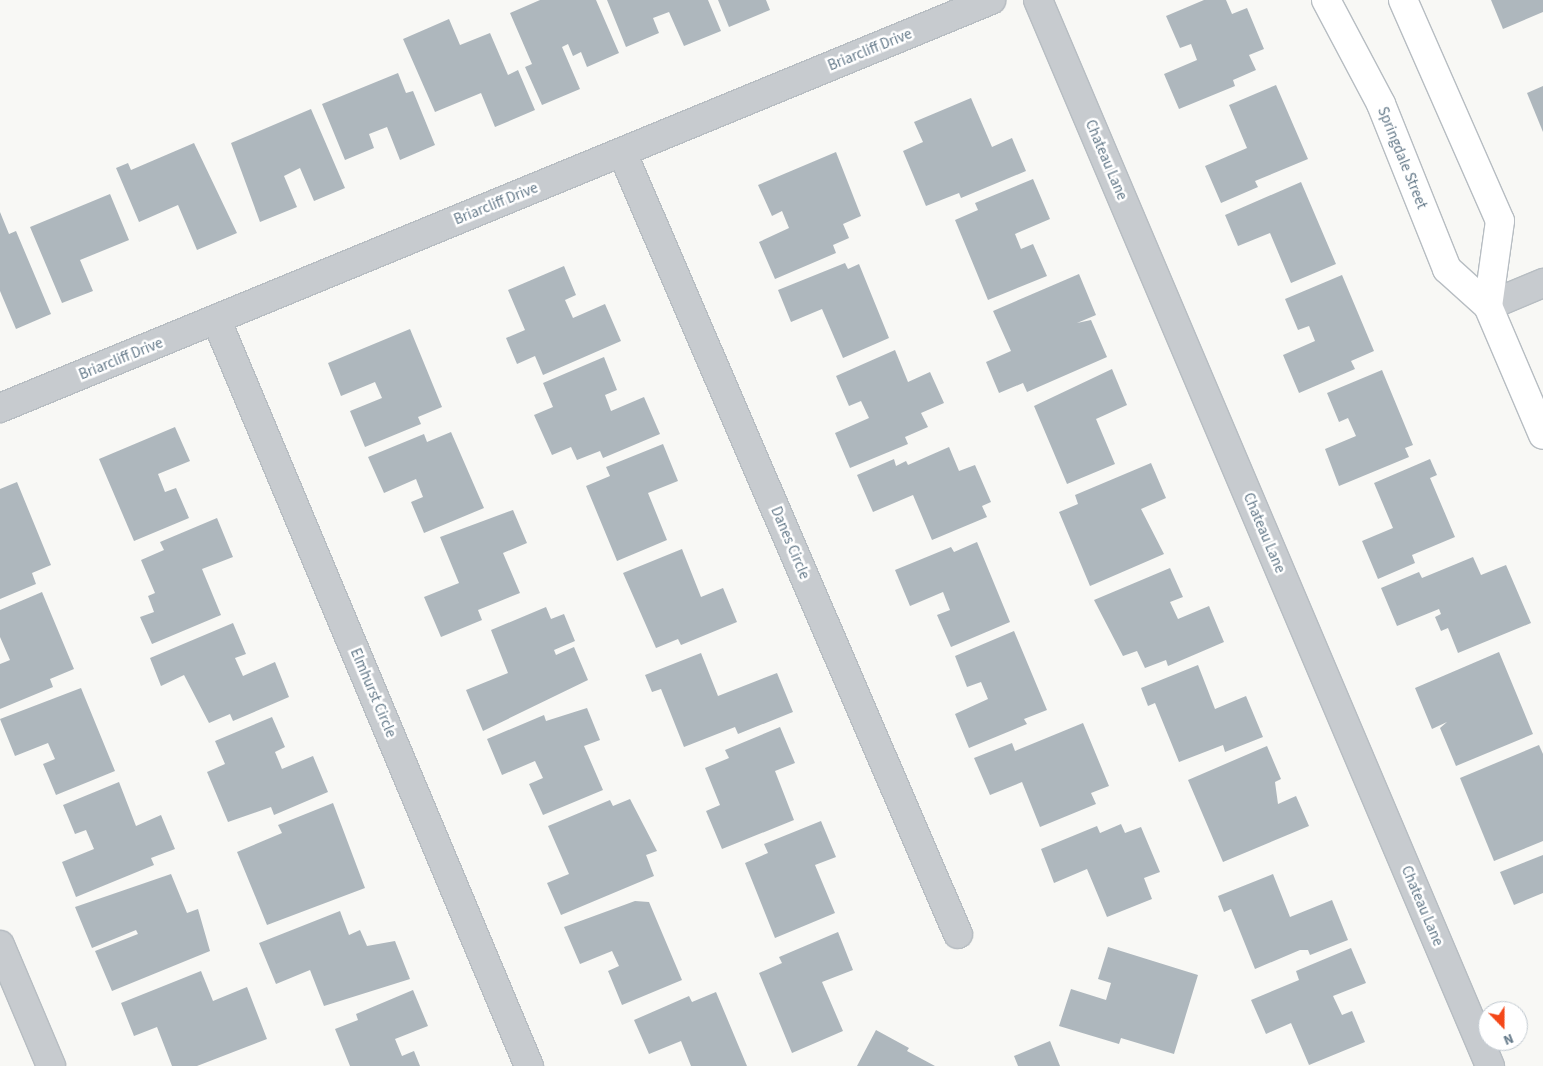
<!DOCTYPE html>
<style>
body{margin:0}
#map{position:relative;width:1543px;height:1066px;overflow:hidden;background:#f8f8f5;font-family:"Source Sans 3",sans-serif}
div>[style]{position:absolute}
.building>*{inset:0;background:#aeb7bd}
.roads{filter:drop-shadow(1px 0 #b7bdc2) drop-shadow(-1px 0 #b7bdc2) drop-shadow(0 1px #b7bdc2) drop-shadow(0 -1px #b7bdc2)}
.street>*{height:28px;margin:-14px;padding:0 14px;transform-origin:14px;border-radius:14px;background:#c7cbcf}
.secondary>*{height:28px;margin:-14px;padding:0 14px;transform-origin:14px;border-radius:14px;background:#fff}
span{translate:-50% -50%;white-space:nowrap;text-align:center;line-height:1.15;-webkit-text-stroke:5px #fff;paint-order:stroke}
.street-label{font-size:15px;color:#647989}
.north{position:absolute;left:1478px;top:1001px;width:50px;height:50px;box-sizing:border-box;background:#fff;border:1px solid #c1c9d0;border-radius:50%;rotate:158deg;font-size:14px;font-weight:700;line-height:20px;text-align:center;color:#647989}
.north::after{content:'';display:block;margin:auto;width:18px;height:22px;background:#f44718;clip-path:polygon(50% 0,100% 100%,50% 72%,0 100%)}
</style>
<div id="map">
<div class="building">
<i style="clip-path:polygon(540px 0,596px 0,619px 53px,587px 67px,581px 52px,573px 56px,568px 44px,562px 47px,580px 89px,542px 105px,525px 67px,532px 64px,510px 13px)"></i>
<i style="clip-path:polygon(607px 0,708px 0,721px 31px,684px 46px,669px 12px,653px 18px,659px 33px,626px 47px)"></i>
<i style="clip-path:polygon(718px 0,766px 0,770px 10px,729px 27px)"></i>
<i style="clip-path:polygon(1204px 0,1226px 0,1232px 14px,1247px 8px,1264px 49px,1249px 55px,1256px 70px,1233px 80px,1235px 86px,1179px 109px,1164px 74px,1197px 60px,1191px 44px,1180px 48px,1166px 16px)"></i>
<i style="clip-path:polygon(1491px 0,1543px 0,1543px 12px,1503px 29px)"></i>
<i style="clip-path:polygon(449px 19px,460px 45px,490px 33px,508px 75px,518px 70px,535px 110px,495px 127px,481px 93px,435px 112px,403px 39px)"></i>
<i style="clip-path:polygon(398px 73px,406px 93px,413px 91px,435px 145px,400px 160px,387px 127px,369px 134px,374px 148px,345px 160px,322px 104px)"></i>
<i style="clip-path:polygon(1276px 85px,1308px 159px,1255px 181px,1258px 187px,1221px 203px,1205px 166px,1247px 148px,1229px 105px)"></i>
<i style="clip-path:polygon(1543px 86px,1543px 132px,1527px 93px)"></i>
<i style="clip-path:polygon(971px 98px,992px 147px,1012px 138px,1026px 171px,961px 198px,959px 193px,926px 206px,903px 151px,923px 142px,914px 122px)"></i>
<i style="clip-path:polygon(311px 109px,345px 188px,314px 201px,300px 168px,284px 176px,297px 207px,260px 222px,231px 143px)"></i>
<i style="clip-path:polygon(194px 143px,237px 233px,197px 250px,178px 205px,139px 222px,116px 168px,128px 163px,131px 170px)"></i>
<i style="clip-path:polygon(836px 152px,861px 216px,843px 224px,849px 238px,833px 245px,836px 253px,775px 279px,759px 242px,789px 228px,782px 211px,772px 216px,758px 185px)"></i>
<i style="clip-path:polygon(1033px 179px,1050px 219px,1015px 234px,1021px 249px,1033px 244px,1047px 276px,988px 300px,955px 220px,978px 210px,975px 203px)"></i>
<i style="clip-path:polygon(1301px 182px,1336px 264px,1291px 283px,1270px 233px,1238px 246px,1225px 215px)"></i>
<i style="clip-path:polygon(110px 194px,129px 240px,80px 260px,93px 291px,62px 303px,30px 227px)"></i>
<i style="clip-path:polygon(0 212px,9px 234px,16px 231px,51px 314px,16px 329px,0 291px)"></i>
<i style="clip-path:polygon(845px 263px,848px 269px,859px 264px,889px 338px,843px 358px,822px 309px,791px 322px,778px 290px)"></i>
<i style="clip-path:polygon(564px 266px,576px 295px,565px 300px,573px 318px,605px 304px,621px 341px,543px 375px,535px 356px,517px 364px,506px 338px,525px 330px,508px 290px)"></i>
<i style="clip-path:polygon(1079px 274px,1096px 315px,1077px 323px,1091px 320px,1107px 357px,1027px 392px,1023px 383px,999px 393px,986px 362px,1011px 351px,993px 311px)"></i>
<i style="clip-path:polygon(1342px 275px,1374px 351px,1351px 361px,1355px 369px,1299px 393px,1283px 355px,1315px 341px,1309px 326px,1298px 330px,1285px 299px)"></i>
<i style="clip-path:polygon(410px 329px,442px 407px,418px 417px,421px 424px,365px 447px,350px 411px,382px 398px,375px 382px,341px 396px,328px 363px)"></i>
<i style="clip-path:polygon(895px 350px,908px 382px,930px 372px,944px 403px,921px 413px,928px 427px,905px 437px,908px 444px,850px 468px,835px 433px,869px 418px,861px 401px,849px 406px,836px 376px)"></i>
<i style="clip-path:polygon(604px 357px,617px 390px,605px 395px,611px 411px,644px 397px,660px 434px,603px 458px,600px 451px,577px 460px,571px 447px,552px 455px,534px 415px,553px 407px,543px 383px)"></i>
<i style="clip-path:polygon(1112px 369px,1127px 405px,1096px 419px,1115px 464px,1067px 484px,1034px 406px)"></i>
<i style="clip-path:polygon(1382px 370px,1413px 445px,1405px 448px,1409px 457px,1339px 486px,1325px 449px,1356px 436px,1348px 418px,1339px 422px,1327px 393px)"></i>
<i style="clip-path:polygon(175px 427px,190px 461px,158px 474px,165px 492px,176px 488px,189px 518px,134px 541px,99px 459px)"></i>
<i style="clip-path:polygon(451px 432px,484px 508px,424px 533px,411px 502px,423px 497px,416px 479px,384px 493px,368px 457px,424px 434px,427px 442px)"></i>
<i style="clip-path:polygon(663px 444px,678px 481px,648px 493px,667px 540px,617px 561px,586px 486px,610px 476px,606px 467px)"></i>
<i style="clip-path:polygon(949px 447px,959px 471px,975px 465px,991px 502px,982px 506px,987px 517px,932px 540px,913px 495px,873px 512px,857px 475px,894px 459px,896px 466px,906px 461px,908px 465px)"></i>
<i style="clip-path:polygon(1430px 459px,1437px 475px,1430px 478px,1455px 537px,1412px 555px,1415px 563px,1378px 579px,1362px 541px,1393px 528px,1374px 483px)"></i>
<i style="clip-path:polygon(1151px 463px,1166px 498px,1141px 509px,1164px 554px,1090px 586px,1059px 512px,1078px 504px,1075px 495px)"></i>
<i style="clip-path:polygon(17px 482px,51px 565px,32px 573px,36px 584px,0 599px,0 489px)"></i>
<i style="clip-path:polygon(513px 510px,527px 543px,503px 553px,520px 593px,478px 610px,482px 620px,441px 637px,424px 597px,459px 583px,440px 537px)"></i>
<i style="clip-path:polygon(217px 518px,233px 557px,202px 569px,221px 615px,152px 644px,140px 617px,154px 612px,148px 596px,155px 593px,141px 560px,164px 550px,160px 542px)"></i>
<i style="clip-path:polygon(977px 542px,1010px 622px,951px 647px,937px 615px,950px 610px,943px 592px,910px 606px,895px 570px,951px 547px,954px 552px)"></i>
<i style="clip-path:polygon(682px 549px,701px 597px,723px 588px,737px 622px,681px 645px,678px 639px,656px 648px,623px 573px)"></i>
<i style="clip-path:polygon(1473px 557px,1481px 575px,1506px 565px,1531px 623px,1458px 653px,1448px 628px,1441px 631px,1435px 617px,1441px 614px,1439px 609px,1397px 626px,1381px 588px,1419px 572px,1422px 578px)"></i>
<i style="clip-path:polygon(1170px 568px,1183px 597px,1170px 602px,1178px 619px,1209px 606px,1224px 642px,1168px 666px,1166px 660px,1145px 668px,1137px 651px,1123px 656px,1094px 600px)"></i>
<i style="clip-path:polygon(42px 592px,74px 669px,50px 679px,53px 687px,0 709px,0 664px,10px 660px,0 637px,0 610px)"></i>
<i style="clip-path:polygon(546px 607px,551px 619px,564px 614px,575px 641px,554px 650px,556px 655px,574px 647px,588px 680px,483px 731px,466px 690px,508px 673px,491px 630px)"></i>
<i style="clip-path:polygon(233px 623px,246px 654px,235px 658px,243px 676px,275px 662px,289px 697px,233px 721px,230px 714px,209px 723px,184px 675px,161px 686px,150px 658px)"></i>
<i style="clip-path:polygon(1014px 631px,1047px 710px,1024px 719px,1027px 724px,969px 748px,955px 714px,988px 699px,981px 682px,967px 687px,955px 656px)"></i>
<i style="clip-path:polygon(1499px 652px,1533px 734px,1456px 766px,1440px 728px,1447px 722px,1432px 729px,1415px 688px)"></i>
<i style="clip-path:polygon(701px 653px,718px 696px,777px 673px,793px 712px,738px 734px,735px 727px,684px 747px,661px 689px,652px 692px,645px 675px)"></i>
<i style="clip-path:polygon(1198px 665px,1215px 709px,1246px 696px,1263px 737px,1225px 752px,1223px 745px,1179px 762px,1155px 703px,1148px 706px,1141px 688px)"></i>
<i style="clip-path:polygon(81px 688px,115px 771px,56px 795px,43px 764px,55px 759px,48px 743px,15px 756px,0 719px)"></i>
<i style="clip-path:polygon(587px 708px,600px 740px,584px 746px,603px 790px,543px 815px,529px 784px,543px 778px,535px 761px,502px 775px,487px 739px,544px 715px,546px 721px)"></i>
<i style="clip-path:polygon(272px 717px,285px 747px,275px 752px,282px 769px,313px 756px,328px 792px,274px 815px,271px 807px,228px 822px,207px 772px,225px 764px,215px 741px)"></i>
<i style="clip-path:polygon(1083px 723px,1109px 786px,1091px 793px,1096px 804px,1040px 827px,1022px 782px,990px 795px,974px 758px,1012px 743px,1015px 751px)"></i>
<i style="clip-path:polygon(780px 727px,795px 763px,775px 771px,794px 820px,722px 849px,706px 811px,720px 805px,705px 768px,729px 758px,725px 750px)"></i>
<i style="clip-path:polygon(1539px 745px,1543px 754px,1543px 841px,1494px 861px,1460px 778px)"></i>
<i style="clip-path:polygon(1267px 746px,1281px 779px,1275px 782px,1278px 804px,1296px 796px,1309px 826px,1223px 862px,1188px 780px)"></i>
<i style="clip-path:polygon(119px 782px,136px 826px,161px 815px,175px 849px,151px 858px,154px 865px,76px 897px,62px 862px,94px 849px,86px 830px,75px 834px,63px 805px)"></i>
<i style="clip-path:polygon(630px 799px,657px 851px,646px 855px,654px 876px,561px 915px,547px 883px,569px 874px,548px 826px,610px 800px,613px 806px)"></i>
<i style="clip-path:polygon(333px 803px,365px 888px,267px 925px,237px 852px,282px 833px,278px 825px)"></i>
<i style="clip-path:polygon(821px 821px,836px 857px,815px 865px,835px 913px,775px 938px,745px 863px,768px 853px,764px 844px)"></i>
<i style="clip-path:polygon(1121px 824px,1125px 833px,1141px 827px,1160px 872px,1144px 878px,1152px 899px,1107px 917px,1087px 869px,1054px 883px,1041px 849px,1097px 826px,1100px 833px)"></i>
<i style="clip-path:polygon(1543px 855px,1543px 893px,1514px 905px,1500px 872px)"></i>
<i style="clip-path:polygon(171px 874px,187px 913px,198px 909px,210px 951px,112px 991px,95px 951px,138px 934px,136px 930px,92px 948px,75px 907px)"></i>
<i style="clip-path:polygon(1273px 874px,1290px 917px,1332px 900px,1348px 940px,1310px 955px,1308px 950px,1300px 950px,1255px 969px,1231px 909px,1224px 912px,1218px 896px)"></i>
<i style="clip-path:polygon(635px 901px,649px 902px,682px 980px,622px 1005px,608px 971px,619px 966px,612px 951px,580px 964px,564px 927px)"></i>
<i style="clip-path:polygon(340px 911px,349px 935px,360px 930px,367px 946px,395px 941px,410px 979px,324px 1006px,310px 970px,276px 984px,259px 943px)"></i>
<i style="clip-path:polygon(838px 932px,853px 970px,822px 982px,843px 1031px,792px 1053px,759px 973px,782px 963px,779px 957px)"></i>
<i style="clip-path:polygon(1108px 947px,1198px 975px,1174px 1054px,1121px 1038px,1119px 1044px,1059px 1026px,1071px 989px,1106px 1000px,1111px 983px,1098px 979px)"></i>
<i style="clip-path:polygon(1351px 948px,1366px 983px,1333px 996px,1342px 1015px,1352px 1011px,1365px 1042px,1309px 1065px,1291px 1023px,1266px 1034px,1251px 1000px,1299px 980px,1296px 971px)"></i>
<i style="clip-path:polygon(201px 971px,213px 1001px,247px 987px,267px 1039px,197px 1066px,172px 1066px,157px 1027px,134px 1036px,121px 1003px)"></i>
<i style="clip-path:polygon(413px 990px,428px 1026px,395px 1039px,402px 1056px,414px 1051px,420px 1066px,350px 1066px,335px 1029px,358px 1020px,356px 1014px)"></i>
<i style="clip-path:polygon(716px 992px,747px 1066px,691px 1066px,681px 1041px,649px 1054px,634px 1020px,689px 996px,692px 1002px)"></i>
<i style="clip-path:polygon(876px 1030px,909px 1048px,907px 1051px,935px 1066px,857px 1066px)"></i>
<i style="clip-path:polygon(1050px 1041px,1060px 1066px,1018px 1066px,1014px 1056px)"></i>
</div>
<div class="roads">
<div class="street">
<i style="left:1038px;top:0;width:1158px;rotate:67.02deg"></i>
<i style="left:622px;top:152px;width:851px;rotate:66.75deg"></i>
<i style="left:1488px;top:306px;width:60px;rotate:-22.7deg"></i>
<i style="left:216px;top:319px;width:810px;rotate:67.27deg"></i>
<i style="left:0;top:408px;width:1072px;rotate:-22.38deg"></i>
<i style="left:0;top:945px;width:131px;rotate:67.1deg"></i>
</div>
<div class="secondary">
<i style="left:1326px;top:0;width:118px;rotate:62.1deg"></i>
<i style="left:1381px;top:104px;width:178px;rotate:68.2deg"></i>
<i style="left:1447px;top:269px;width:55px;rotate:42.1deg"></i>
<i style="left:1488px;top:306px;width:140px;rotate:66.9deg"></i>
<i style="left:1403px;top:0;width:241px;rotate:66.3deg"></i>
<i style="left:1500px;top:221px;width:86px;rotate:98deg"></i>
</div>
</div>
<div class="street-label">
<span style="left:870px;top:50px;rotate:-22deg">Briarcliff Drive</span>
<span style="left:1402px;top:158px;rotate:68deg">Springdale Street</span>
<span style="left:1106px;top:160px;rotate:67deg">Chateau Lane</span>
<span style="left:496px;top:204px;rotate:-22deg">Briarcliff Drive</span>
<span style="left:121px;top:359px;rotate:-22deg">Briarcliff Drive</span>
<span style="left:1264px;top:533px;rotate:67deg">Chateau Lane</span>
<span style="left:790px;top:543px;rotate:67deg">Danes Circle</span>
<span style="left:373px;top:693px;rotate:67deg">Elmhurst Circle</span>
<span style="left:1422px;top:906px;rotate:67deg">Chateau Lane</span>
</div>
<div class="north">N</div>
</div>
